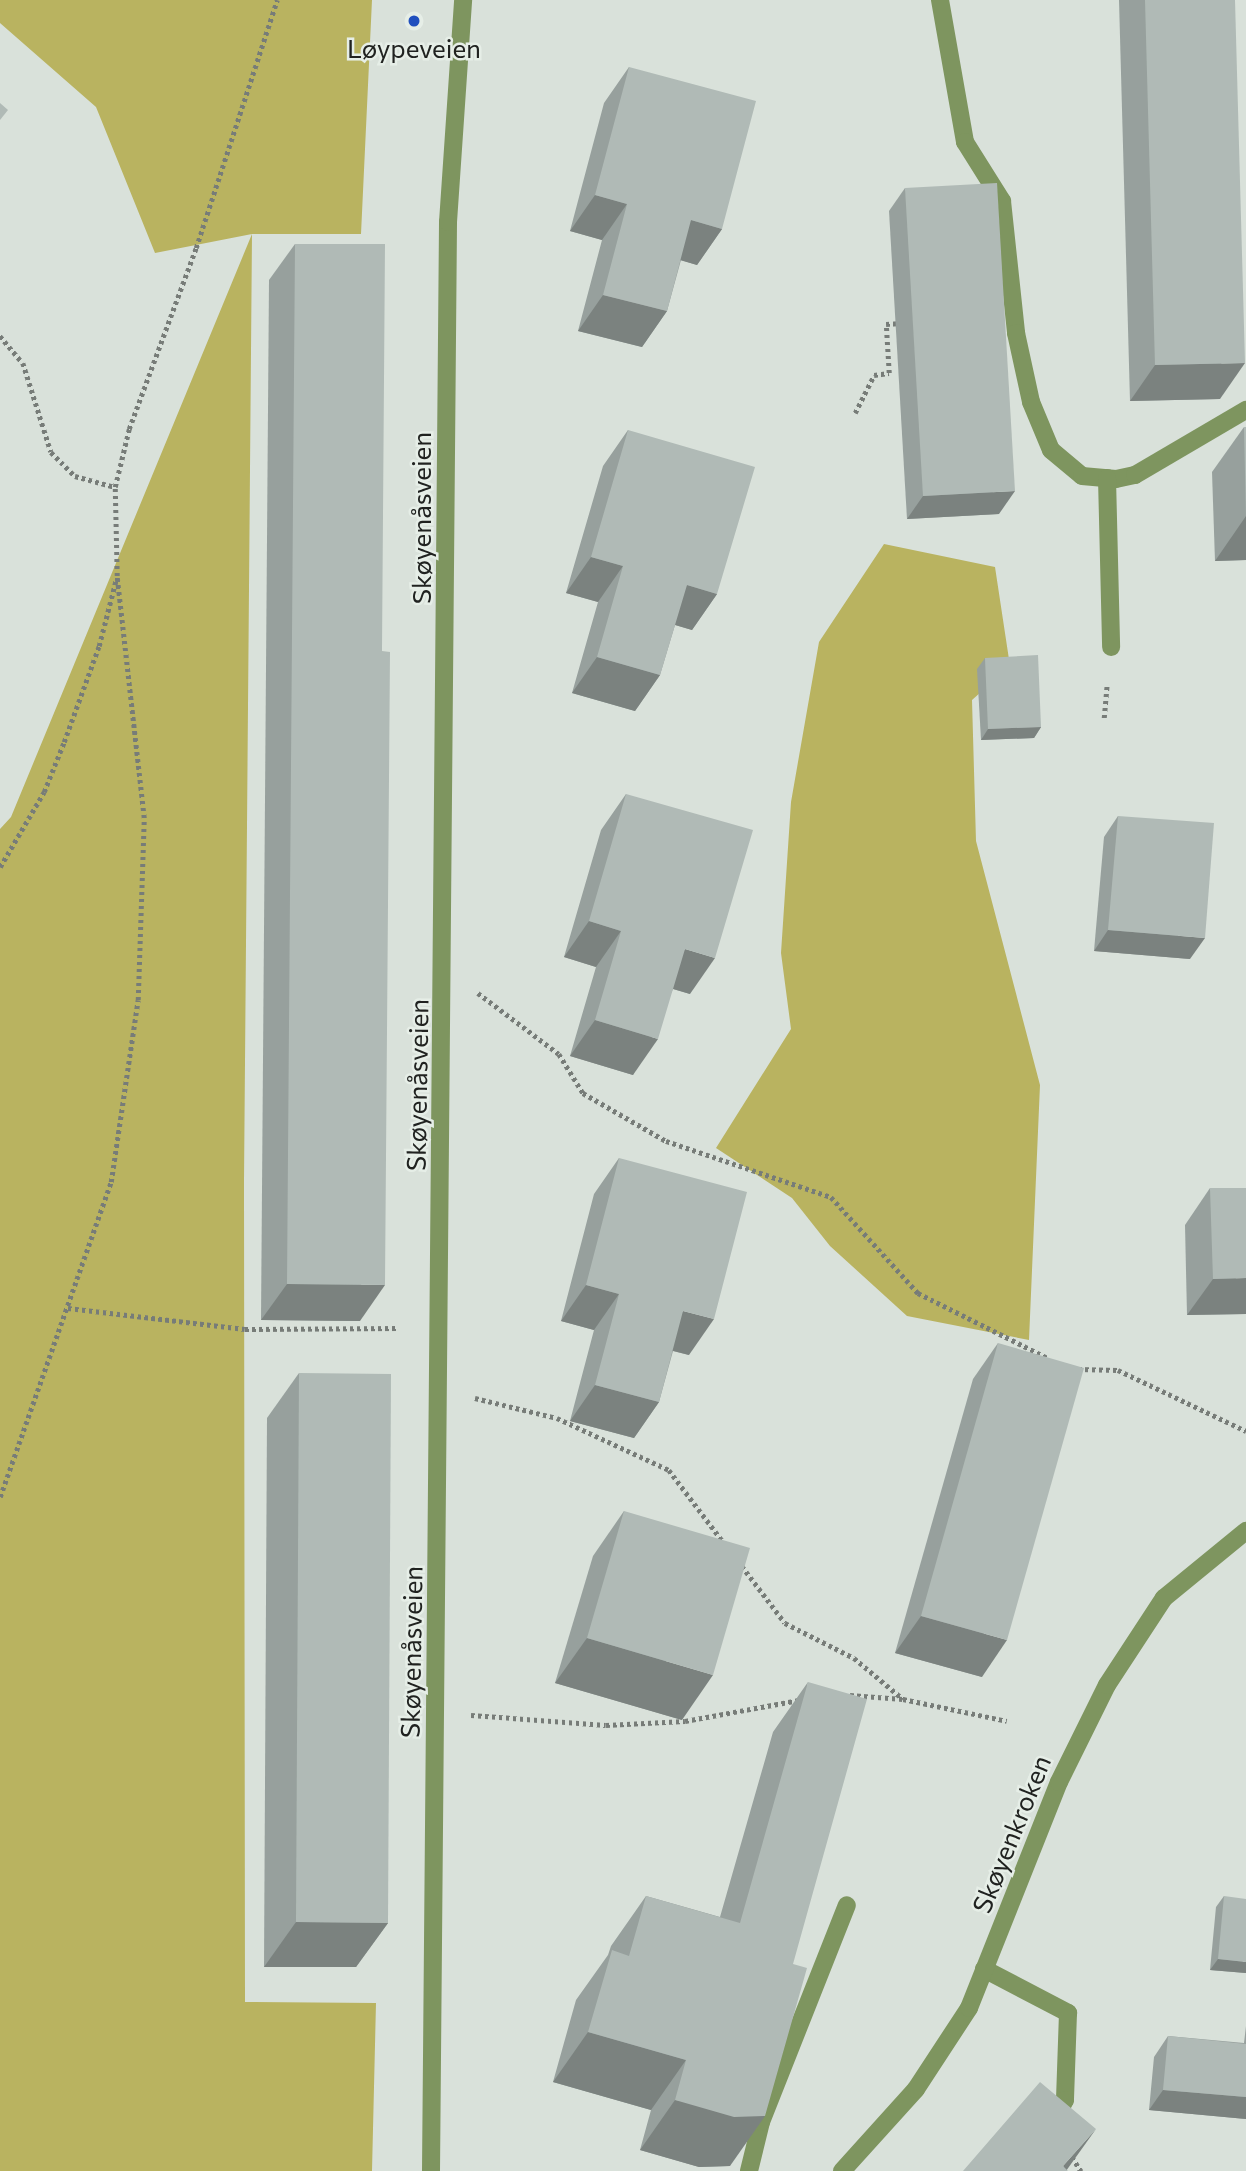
<!DOCTYPE html>
<meta charset="utf-8">
<style>
body{margin:0}
#map{position:relative;width:1246px;height:2171px;overflow:hidden;background:#d9e1da;font-family:Commissioner,sans-serif}
div>[style]{position:absolute}
.green>*{inset:0;background:#b9b360}
.path>*{height:4.5px;margin-top:-2.25px;transform-origin:0;background:repeating-linear-gradient(90deg,#777c78 0 3.5px,transparent 0 7px)}
.service>*{height:18px;margin:-9px;padding:0 9px;transform-origin:9px;border-radius:9px;background:#7e955f}
.minor>*{height:18px;margin:-9px;padding:0 9px;transform-origin:9px;border-radius:9px;background:#7e955f}
.wall>*{inset:0;background:#97a09d}
.shaded-wall>*{inset:0;background:#7b827f}
.building>*{inset:0;background:#b0bab6}
.dots>*{width:19px;height:19px;translate:-50% -50%;box-sizing:border-box;border:4px solid #e6eee7;border-radius:50%}
span{translate:-50% -50%;white-space:nowrap;text-align:center;line-height:1.15;-webkit-text-stroke:5px #e6eee7;paint-order:stroke}
.poi-label{font-size:26px;color:#202220}
.street-label{font-size:26px;color:#202220}
</style>
<div id="map">
<div class="green">
<i style="clip-path:polygon(0 0,372px 0,361px 234px,252px 234px,244px 1181px,245px 2002px,376px 2003px,372px 2171px,0 2171px,0 829px,11px 817px,252px 234px,155px 253px,96px 107px,0 23px)"></i>
<i style="clip-path:polygon(884px 544px,995px 567px,1010px 666px,972px 700px,976px 841px,1040px 1085px,1029px 1340px,907px 1316px,830px 1246px,792px 1198px,716px 1148px,791px 1029px,781px 953px,791px 802px,819px 642px)"></i>
</div>
<div class="path">
<i style="left:0;top:336px;width:35px;rotate:50deg"></i>
<i style="left:23px;top:363px;width:93px;rotate:72.5deg"></i>
<i style="left:51px;top:452px;width:34px;rotate:45deg"></i>
<i style="left:75px;top:476px;width:41px;rotate:15.4deg"></i>
<i style="left:855px;top:413px;width:42px;rotate:-63.4deg"></i>
<i style="left:874px;top:375px;width:15px;rotate:-8deg"></i>
<i style="left:889px;top:373px;width:49px;rotate:-93.5deg"></i>
<i style="left:886px;top:324px;width:16px;rotate:-4deg"></i>
<i style="left:1104px;top:718px;width:34px;rotate:-85deg"></i>
<i style="left:0;top:867px;width:87px;rotate:-59.6deg"></i>
<i style="left:44px;top:792px;width:54px;rotate:-68.2deg"></i>
<i style="left:64px;top:742px;width:102px;rotate:-70deg"></i>
<i style="left:99px;top:646px;width:68px;rotate:-75.6deg"></i>
<i style="left:478px;top:993px;width:101px;rotate:37deg"></i>
<i style="left:559px;top:1054px;width:46px;rotate:58.4deg"></i>
<i style="left:583px;top:1093px;width:96px;rotate:30deg"></i>
<i style="left:666px;top:1141px;width:174px;rotate:18.7deg"></i>
<i style="left:831px;top:1197px;width:130px;rotate:47.8deg"></i>
<i style="left:918px;top:1293px;width:145px;rotate:26.6deg"></i>
<i style="left:68px;top:1308px;width:178px;rotate:6.8deg"></i>
<i style="left:245px;top:1329px;width:154px;rotate:-0.4deg"></i>
<i style="left:1078px;top:1369px;width:40px;rotate:1.4deg"></i>
<i style="left:1118px;top:1370px;width:142px;rotate:25.5deg"></i>
<i style="left:475px;top:1398px;width:84px;rotate:13.7deg"></i>
<i style="left:557px;top:1418px;width:123px;rotate:24.9deg"></i>
<i style="left:669px;top:1470px;width:91px;rotate:53deg"></i>
<i style="left:0;top:1497px;width:334px;rotate:-70.6deg"></i>
<i style="left:111px;top:1182px;width:184px;rotate:-81.6deg"></i>
<i style="left:138px;top:1000px;width:182px;rotate:-88.1deg"></i>
<i style="left:144px;top:818px;width:244px;rotate:-96.4deg"></i>
<i style="left:117px;top:576px;width:89px;rotate:-91.3deg"></i>
<i style="left:115px;top:487px;width:60px;rotate:-76.4deg"></i>
<i style="left:129px;top:429px;width:193px;rotate:-69.7deg"></i>
<i style="left:196px;top:248px;width:261px;rotate:-71.9deg"></i>
<i style="left:742px;top:1566px;width:71px;rotate:53deg"></i>
<i style="left:785px;top:1623px;width:77px;rotate:26.9deg"></i>
<i style="left:854px;top:1658px;width:64px;rotate:39.9deg"></i>
<i style="left:850px;top:1695px;width:53px;rotate:4.3deg"></i>
<i style="left:903px;top:1699px;width:106px;rotate:11.9deg"></i>
<i style="left:471px;top:1715px;width:135px;rotate:4.2deg"></i>
<i style="left:606px;top:1725px;width:79px;rotate:-2.9deg"></i>
<i style="left:685px;top:1721px;width:116px;rotate:-10.4deg"></i>
<i style="left:1072px;top:2157px;width:17px;rotate:57deg"></i>
</div>
<div class="service">
<i style="left:940px;top:0;width:144px;rotate:80deg"></i>
<i style="left:965px;top:142px;width:70px;rotate:57.9deg"></i>
<i style="left:1002px;top:201px;width:133px;rotate:83.9deg"></i>
<i style="left:1016px;top:333px;width:71px;rotate:77.7deg"></i>
<i style="left:1031px;top:402px;width:52px;rotate:67.4deg"></i>
<i style="left:1051px;top:450px;width:40px;rotate:40deg"></i>
<i style="left:1082px;top:476px;width:34px;rotate:5deg"></i>
<i style="left:1116px;top:479px;width:19px;rotate:-12deg"></i>
<i style="left:1135px;top:475px;width:129px;rotate:-30.4deg"></i>
<i style="left:1107px;top:478px;width:169px;rotate:88.6deg"></i>
<i style="left:984px;top:1969px;width:95px;rotate:27.6deg"></i>
<i style="left:1068px;top:2013px;width:87px;rotate:92deg"></i>
<i style="left:1065px;top:2100px;width:25px;rotate:117deg"></i>
<i style="left:749px;top:2171px;width:50px;rotate:-76.2deg"></i>
<i style="left:761px;top:2122px;width:233px;rotate:-68.4deg"></i>
</div>
<div class="minor">
<i style="left:431px;top:2171px;width:1949px;rotate:-89.5deg"></i>
<i style="left:448px;top:222px;width:223px;rotate:-86.1deg"></i>
<i style="left:842px;top:2171px;width:110px;rotate:-47.9deg"></i>
<i style="left:916px;top:2089px;width:97px;rotate:-56.8deg"></i>
<i style="left:969px;top:2008px;width:243px;rotate:-68.3deg"></i>
<i style="left:1059px;top:1782px;width:108px;rotate:-63.7deg"></i>
<i style="left:1107px;top:1685px;width:104px;rotate:-56.8deg"></i>
<i style="left:1164px;top:1598px;width:106px;rotate:-39.3deg"></i>
</div>
<div class="wall">
<i style="clip-path:polygon(1119px 0,1235px 0,1220px 399px,1130px 401px)"></i>
<i style="clip-path:polygon(629px 67px,722px 229px,697px 265px,681px 260px,667px 311px,642px 347px,578px 331px,602px 240px,570px 231px,604px 103px)"></i>
<i style="clip-path:polygon(905px 188px,999px 514px,907px 519px,889px 211px)"></i>
<i style="clip-path:polygon(295px 244px,382px 651px,360px 1321px,261px 1320px,269px 280px)"></i>
<i style="clip-path:polygon(1244px 427px,1246px 427px,1246px 560px,1215px 561px,1212px 472px)"></i>
<i style="clip-path:polygon(628px 430px,717px 594px,692px 630px,675px 625px,660px 675px,635px 711px,572px 693px,598px 602px,566px 593px,603px 466px)"></i>
<i style="clip-path:polygon(985px 658px,1041px 727px,1034px 738px,981px 740px,977px 669px)"></i>
<i style="clip-path:polygon(626px 794px,690px 994px,673px 989px,633px 1075px,570px 1056px,596px 967px,564px 957px,601px 830px)"></i>
<i style="clip-path:polygon(1118px 816px,1190px 959px,1094px 951px,1104px 837px)"></i>
<i style="clip-path:polygon(619px 1158px,689px 1355px,673px 1351px,659px 1402px,634px 1438px,570px 1421px,594px 1330px,561px 1321px,594px 1194px)"></i>
<i style="clip-path:polygon(1210px 1188px,1246px 1314px,1187px 1315px,1185px 1225px)"></i>
<i style="clip-path:polygon(998px 1343px,982px 1677px,895px 1653px,973px 1379px)"></i>
<i style="clip-path:polygon(299px 1373px,388px 1923px,356px 1967px,264px 1967px,267px 1418px)"></i>
<i style="clip-path:polygon(624px 1511px,682px 1720px,555px 1683px,593px 1556px)"></i>
<i style="clip-path:polygon(808px 1682px,730px 2166px,699px 2167px,640px 2150px,651px 2110px,553px 2082px,576px 2000px,608px 1955px,611px 1946px,646px 1896px,720px 1917px,773px 1732px)"></i>
<i style="clip-path:polygon(1224px 1896px,1246px 1973px,1210px 1970px,1216px 1907px)"></i>
<i style="clip-path:polygon(1246px 2026px,1246px 2119px,1149px 2110px,1154px 2057px,1168px 2036px,1244px 2043px)"></i>
</div>
<div class="shaded-wall">
<i style="clip-path:polygon(595px 195px,627px 204px,602px 240px,570px 231px)"></i>
<i style="clip-path:polygon(691px 220px,722px 229px,697px 265px,666px 256px)"></i>
<i style="clip-path:polygon(603px 295px,667px 311px,642px 347px,578px 331px)"></i>
<i style="clip-path:polygon(1245px 363px,1220px 399px,1130px 401px,1155px 365px)"></i>
<i style="clip-path:polygon(1015px 491px,999px 514px,907px 519px,923px 496px)"></i>
<i style="clip-path:polygon(1246px 516px,1246px 560px,1215px 561px)"></i>
<i style="clip-path:polygon(591px 557px,623px 566px,598px 602px,566px 593px)"></i>
<i style="clip-path:polygon(687px 585px,717px 594px,692px 630px,662px 621px)"></i>
<i style="clip-path:polygon(597px 657px,660px 675px,635px 711px,572px 693px)"></i>
<i style="clip-path:polygon(1041px 727px,1034px 738px,981px 740px,988px 729px)"></i>
<i style="clip-path:polygon(589px 921px,621px 931px,596px 967px,564px 957px)"></i>
<i style="clip-path:polygon(1108px 930px,1205px 938px,1190px 959px,1094px 951px)"></i>
<i style="clip-path:polygon(685px 949px,715px 958px,690px 994px,660px 985px)"></i>
<i style="clip-path:polygon(595px 1020px,658px 1039px,633px 1075px,570px 1056px)"></i>
<i style="clip-path:polygon(1246px 1278px,1246px 1314px,1187px 1315px,1213px 1279px)"></i>
<i style="clip-path:polygon(287px 1284px,385px 1285px,360px 1321px,261px 1320px)"></i>
<i style="clip-path:polygon(586px 1285px,619px 1294px,594px 1330px,561px 1321px)"></i>
<i style="clip-path:polygon(683px 1311px,714px 1319px,689px 1355px,658px 1347px)"></i>
<i style="clip-path:polygon(595px 1385px,659px 1402px,634px 1438px,570px 1421px)"></i>
<i style="clip-path:polygon(921px 1616px,1007px 1640px,982px 1677px,895px 1653px)"></i>
<i style="clip-path:polygon(587px 1638px,713px 1675px,682px 1720px,555px 1683px)"></i>
<i style="clip-path:polygon(296px 1922px,388px 1923px,356px 1967px,264px 1967px)"></i>
<i style="clip-path:polygon(1218px 1959px,1246px 1962px,1246px 1973px,1210px 1970px)"></i>
<i style="clip-path:polygon(588px 2032px,686px 2060px,651px 2110px,553px 2082px)"></i>
<i style="clip-path:polygon(1163px 2090px,1246px 2097px,1246px 2119px,1149px 2110px)"></i>
<i style="clip-path:polygon(675px 2100px,765px 2116px,730px 2166px,699px 2167px,640px 2150px)"></i>
<i style="clip-path:polygon(1096px 2129px,1066px 2171px,1063px 2166px)"></i>
</div>
<div class="building">
<i style="clip-path:polygon(1145px 0,1235px 0,1245px 363px,1155px 365px)"></i>
<i style="clip-path:polygon(629px 67px,756px 101px,722px 229px,691px 220px,667px 311px,603px 295px,627px 204px,595px 195px)"></i>
<i style="clip-path:polygon(0 103px,8px 110px,0 120px)"></i>
<i style="clip-path:polygon(997px 183px,1015px 491px,923px 496px,905px 188px)"></i>
<i style="clip-path:polygon(295px 244px,385px 244px,382px 651px,390px 652px,385px 1285px,287px 1284px)"></i>
<i style="clip-path:polygon(1244px 427px,1246px 427px,1246px 516px)"></i>
<i style="clip-path:polygon(628px 430px,755px 467px,717px 594px,687px 585px,660px 675px,597px 657px,623px 566px,591px 557px)"></i>
<i style="clip-path:polygon(1038px 655px,1041px 727px,988px 729px,985px 658px)"></i>
<i style="clip-path:polygon(626px 794px,753px 830px,715px 958px,685px 949px,658px 1039px,595px 1020px,621px 931px,589px 921px)"></i>
<i style="clip-path:polygon(1118px 816px,1214px 823px,1205px 938px,1108px 930px)"></i>
<i style="clip-path:polygon(619px 1158px,747px 1192px,714px 1319px,683px 1311px,659px 1402px,595px 1385px,619px 1294px,586px 1285px)"></i>
<i style="clip-path:polygon(1210px 1188px,1246px 1188px,1246px 1278px,1213px 1279px)"></i>
<i style="clip-path:polygon(998px 1343px,1084px 1368px,1007px 1640px,921px 1616px)"></i>
<i style="clip-path:polygon(299px 1373px,391px 1374px,388px 1923px,296px 1922px)"></i>
<i style="clip-path:polygon(624px 1511px,750px 1548px,713px 1675px,587px 1638px)"></i>
<i style="clip-path:polygon(808px 1682px,867px 1699px,793px 1964px,807px 1968px,765px 2116px,734px 2117px,675px 2100px,686px 2060px,588px 2032px,612px 1950px,629px 1956px,646px 1896px,740px 1923px)"></i>
<i style="clip-path:polygon(1224px 1896px,1246px 1899px,1246px 1962px,1218px 1959px)"></i>
<i style="clip-path:polygon(1168px 2036px,1246px 2044px,1246px 2097px,1163px 2090px)"></i>
<i style="clip-path:polygon(1040px 2082px,1096px 2129px,1063px 2166px,1068px 2171px,963px 2171px)"></i>
</div>
<div class="dots">
<i style="left:414px;top:21px;background:#2050be"></i>
</div>
<div class="poi-label">
<span style="left:414px;top:48px">Løypeveien</span>
</div>
<div class="street-label">
<span style="left:421px;top:518px;rotate:-90deg">Skøyenåsveien</span>
<span style="left:417px;top:1085px;rotate:-89deg">Skøyenåsveien</span>
<span style="left:411px;top:1652px;rotate:-89deg">Skøyenåsveien</span>
<span style="left:1011px;top:1834px;rotate:-68deg">Skøyenkroken</span>
</div>
</div>
